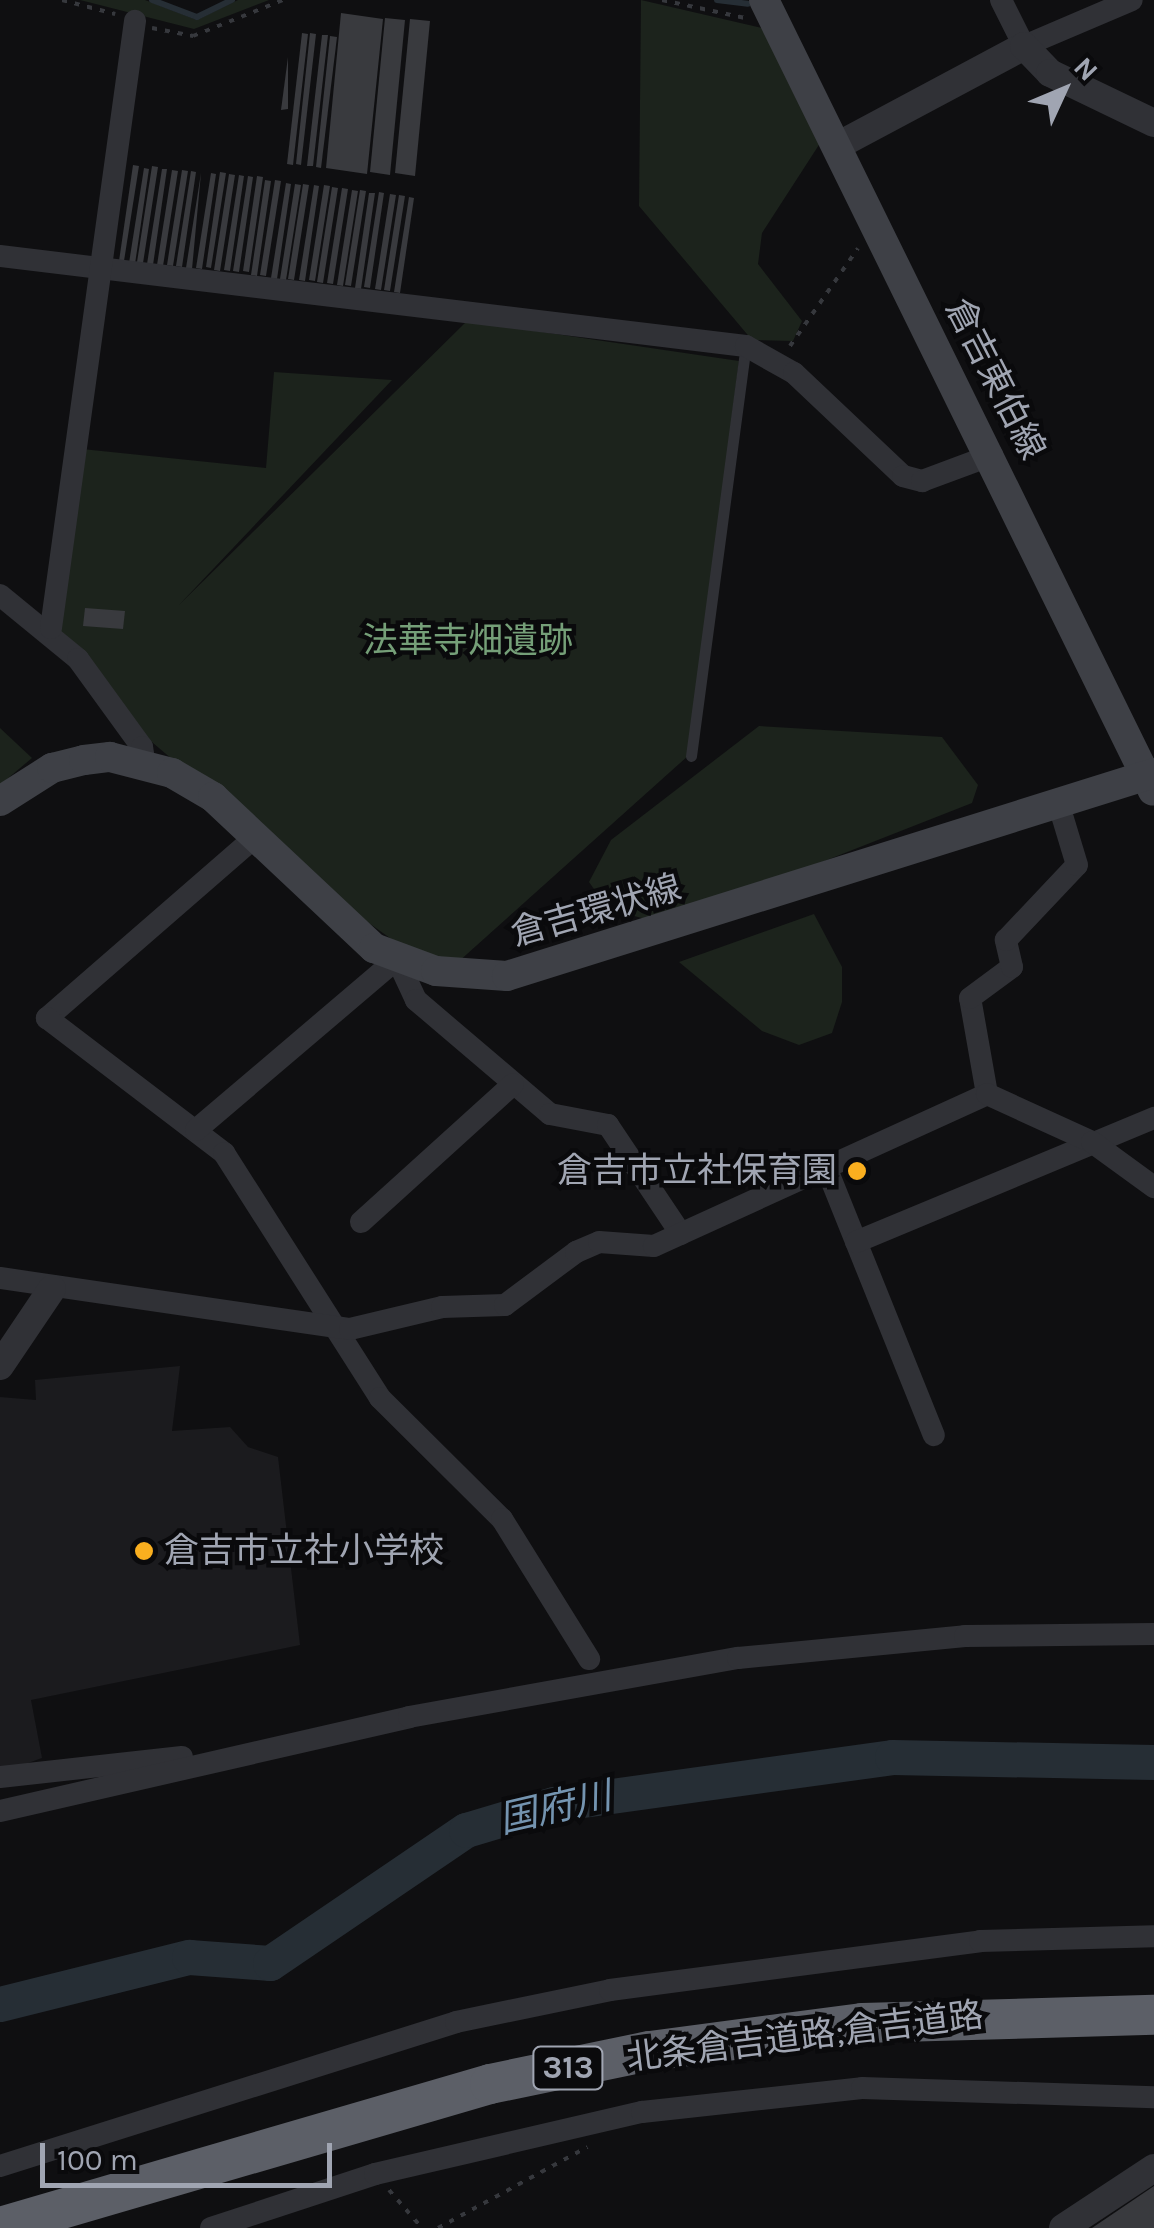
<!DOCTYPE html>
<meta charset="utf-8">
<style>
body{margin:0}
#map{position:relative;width:1154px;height:2228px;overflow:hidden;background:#0f0f11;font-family:Karla,"Noto Sans JP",sans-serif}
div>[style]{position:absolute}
.built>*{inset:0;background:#1b1b1e}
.green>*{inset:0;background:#1c231c}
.stream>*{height:6px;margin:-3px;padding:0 3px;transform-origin:3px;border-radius:3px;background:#262e35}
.river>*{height:35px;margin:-17.5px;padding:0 17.5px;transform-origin:17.5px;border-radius:17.5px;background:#262e35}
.building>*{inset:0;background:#393a3e}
.path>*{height:4px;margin-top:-2px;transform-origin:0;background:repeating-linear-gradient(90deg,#36383d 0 5px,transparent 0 13px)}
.service>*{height:11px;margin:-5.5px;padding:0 5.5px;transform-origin:5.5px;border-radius:5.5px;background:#303136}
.minor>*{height:22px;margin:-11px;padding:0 11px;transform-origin:11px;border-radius:11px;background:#303136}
.tertiary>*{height:28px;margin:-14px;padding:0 14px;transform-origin:14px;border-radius:14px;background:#303136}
.secondary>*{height:30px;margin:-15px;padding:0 15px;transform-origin:15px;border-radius:15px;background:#3e4046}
.motorway>*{height:40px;margin:-20px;padding:0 20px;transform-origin:20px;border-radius:20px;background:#5c5f67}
.dots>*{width:28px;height:28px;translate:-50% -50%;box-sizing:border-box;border:5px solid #0a0a0c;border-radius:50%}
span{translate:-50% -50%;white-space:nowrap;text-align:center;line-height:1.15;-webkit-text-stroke:9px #0a0a0c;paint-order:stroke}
.shield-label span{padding:2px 8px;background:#0a0a0c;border:2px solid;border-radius:8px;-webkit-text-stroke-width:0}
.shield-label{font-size:32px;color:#a0a5b2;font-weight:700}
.street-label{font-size:35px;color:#a0a5b2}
.park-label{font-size:35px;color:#759f78}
.poi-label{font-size:35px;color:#a0a5b2}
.right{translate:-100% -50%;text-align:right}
.left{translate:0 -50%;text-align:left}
.water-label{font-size:38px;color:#7494b0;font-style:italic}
.north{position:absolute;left:1014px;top:40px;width:100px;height:100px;-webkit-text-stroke:8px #0a0a0c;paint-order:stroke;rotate:46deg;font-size:28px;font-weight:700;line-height:40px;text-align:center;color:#a0a5b2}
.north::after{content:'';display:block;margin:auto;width:35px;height:45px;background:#a0a5b2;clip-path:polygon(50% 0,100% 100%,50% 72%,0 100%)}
.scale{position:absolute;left:40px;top:2143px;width:292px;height:45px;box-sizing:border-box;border:5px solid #a0a5b2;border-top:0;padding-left:12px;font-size:30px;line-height:35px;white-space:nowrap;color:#a0a5b2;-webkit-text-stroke:8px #0a0a0c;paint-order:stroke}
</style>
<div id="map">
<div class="built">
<i style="clip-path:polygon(180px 1366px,172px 1431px,230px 1427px,248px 1447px,278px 1457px,300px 1645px,31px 1700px,42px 1758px,0 1773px,0 1397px,36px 1400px,35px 1380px)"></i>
</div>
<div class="green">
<i style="clip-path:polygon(80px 0,145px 0,197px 20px,238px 0,269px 0,194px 29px)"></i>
<i style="clip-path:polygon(641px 0,762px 28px,826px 134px,762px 233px,758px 264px,802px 321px,793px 341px,752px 340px,639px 206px)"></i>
<i style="clip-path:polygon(467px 321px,739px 361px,689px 755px,457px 963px,411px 953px,345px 906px,146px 737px,59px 634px,82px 449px,266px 468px,274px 372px,392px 380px,179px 605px)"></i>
<i style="clip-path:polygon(759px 726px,942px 737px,978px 785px,972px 803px,664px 924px,608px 909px,589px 882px,611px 840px)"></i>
<i style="clip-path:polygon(0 728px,32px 758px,0 785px)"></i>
<i style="clip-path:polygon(814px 914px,842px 967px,842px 1002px,832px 1033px,799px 1045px,762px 1031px,679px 962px)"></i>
</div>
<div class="stream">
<i style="left:152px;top:0;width:48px;rotate:20.7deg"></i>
<i style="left:197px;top:17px;width:39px;rotate:-26deg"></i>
<i style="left:717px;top:0;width:31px;rotate:7deg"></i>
</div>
<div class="river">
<i style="left:0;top:2004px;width:195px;rotate:-14deg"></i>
<i style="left:189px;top:1957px;width:81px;rotate:4.2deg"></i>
<i style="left:270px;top:1963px;width:237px;rotate:-34.2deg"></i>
<i style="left:466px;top:1830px;width:92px;rotate:-16.5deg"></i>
<i style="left:554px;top:1804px;width:341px;rotate:-7.9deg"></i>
<i style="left:892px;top:1757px;width:262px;rotate:1.1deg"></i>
</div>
<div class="building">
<i style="clip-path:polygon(341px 13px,383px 19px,367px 174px,326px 168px)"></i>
<i style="clip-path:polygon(385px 18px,405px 20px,390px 175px,370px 172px)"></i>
<i style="clip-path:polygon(410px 19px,430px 21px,415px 176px,395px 173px)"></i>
<i style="clip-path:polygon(302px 33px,308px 34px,293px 165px,287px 164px)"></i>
<i style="clip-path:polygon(310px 33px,316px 34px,301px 165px,296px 164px)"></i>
<i style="clip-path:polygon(322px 35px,328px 35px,313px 166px,307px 166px)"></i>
<i style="clip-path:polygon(330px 36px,337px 37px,321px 168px,316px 167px)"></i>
<i style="clip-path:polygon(288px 57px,288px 109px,281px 110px)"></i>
<i style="clip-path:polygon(133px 165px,139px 166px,124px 261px,119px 261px)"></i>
<i style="clip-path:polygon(152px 166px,158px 167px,143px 263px,137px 262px)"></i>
<i style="clip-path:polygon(144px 168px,149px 169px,135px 264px,129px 263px)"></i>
<i style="clip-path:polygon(162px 169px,167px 169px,153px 265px,147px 264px)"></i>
<i style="clip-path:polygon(172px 170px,178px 171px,163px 266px,157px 265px)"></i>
<i style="clip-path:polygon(182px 170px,188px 171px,173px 266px,167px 265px)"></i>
<i style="clip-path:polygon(191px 171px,196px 172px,182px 267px,176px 266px)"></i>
<i style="clip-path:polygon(220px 172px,226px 173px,211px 268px,206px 267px)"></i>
<i style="clip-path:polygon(201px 173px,192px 269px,186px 268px)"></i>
<i style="clip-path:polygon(211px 173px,216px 174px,202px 269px,196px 268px)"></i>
<i style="clip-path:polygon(229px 174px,235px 175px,220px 271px,214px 270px)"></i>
<i style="clip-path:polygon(239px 175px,244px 176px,230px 271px,224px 270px)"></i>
<i style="clip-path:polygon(248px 176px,253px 177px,239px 272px,233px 271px)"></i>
<i style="clip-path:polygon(257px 176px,263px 177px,249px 272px,243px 271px)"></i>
<i style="clip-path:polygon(265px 180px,271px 181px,257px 276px,251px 275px)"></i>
<i style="clip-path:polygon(275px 180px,281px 181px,266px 276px,260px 275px)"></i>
<i style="clip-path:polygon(286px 183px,291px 184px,277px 279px,271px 278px)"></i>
<i style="clip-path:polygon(295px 184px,301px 185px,286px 280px,280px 279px)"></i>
<i style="clip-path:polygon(303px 184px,309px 185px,294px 280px,288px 279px)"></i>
<i style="clip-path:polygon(314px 185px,319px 186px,305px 281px,299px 280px)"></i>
<i style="clip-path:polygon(324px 185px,330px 186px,315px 281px,309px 280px)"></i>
<i style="clip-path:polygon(332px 187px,338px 188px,323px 283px,317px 282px)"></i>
<i style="clip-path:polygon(342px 188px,348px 189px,333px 284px,327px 283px)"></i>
<i style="clip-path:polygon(352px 190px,358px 191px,343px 286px,337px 285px)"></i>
<i style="clip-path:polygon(360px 190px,366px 191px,351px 286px,345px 285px)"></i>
<i style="clip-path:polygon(379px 192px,384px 193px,370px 288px,364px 287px)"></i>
<i style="clip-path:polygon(369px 193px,375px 193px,361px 289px,355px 288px)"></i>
<i style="clip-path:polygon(390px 194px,396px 195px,381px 290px,375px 289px)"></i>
<i style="clip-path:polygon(399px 195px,405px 196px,390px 291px,384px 290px)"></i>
<i style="clip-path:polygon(409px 197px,414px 198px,400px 293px,394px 292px)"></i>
<i style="clip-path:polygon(85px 608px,125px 611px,123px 629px,83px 626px)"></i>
<i style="clip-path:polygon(1154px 2186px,1154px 2228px,1092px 2228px)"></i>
</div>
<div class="path">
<i style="left:62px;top:0;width:55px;rotate:14.8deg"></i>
<i style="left:662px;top:0;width:85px;rotate:12.2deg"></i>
<i style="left:152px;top:28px;width:42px;rotate:11deg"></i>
<i style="left:193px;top:36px;width:97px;rotate:-21.8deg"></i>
<i style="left:790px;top:346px;width:119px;rotate:-55.2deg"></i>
<i style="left:389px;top:2190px;width:50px;rotate:49deg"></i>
<i style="left:438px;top:2228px;width:170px;rotate:-28.5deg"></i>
</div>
<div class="service">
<i style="left:691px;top:756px;width:414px;rotate:-82.4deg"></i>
</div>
<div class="minor">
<i style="left:1001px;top:0;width:51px;rotate:63.4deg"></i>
<i style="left:1024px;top:46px;width:117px;rotate:-23.1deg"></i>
<i style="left:0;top:256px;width:751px;rotate:6.88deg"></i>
<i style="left:746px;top:346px;width:55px;rotate:29.4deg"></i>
<i style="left:794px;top:373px;width:150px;rotate:43.4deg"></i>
<i style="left:903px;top:476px;width:20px;rotate:15deg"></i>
<i style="left:922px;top:481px;width:75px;rotate:-20.4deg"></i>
<i style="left:0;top:595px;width:101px;rotate:39.4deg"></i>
<i style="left:78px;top:659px;width:109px;rotate:54deg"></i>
<i style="left:142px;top:747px;width:18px;rotate:81deg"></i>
<i style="left:51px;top:628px;width:613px;rotate:-82.12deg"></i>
<i style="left:246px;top:845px;width:264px;rotate:139deg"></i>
<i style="left:47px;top:1018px;width:223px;rotate:37.3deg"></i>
<i style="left:224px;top:1153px;width:290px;rotate:57.5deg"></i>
<i style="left:380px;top:1398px;width:172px;rotate:44.8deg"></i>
<i style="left:502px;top:1519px;width:165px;rotate:58.1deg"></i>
<i style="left:987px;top:1094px;width:97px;rotate:-100deg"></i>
<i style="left:970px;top:998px;width:52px;rotate:-36.4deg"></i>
<i style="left:1012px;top:967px;width:28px;rotate:-103deg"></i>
<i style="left:1006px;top:940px;width:103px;rotate:-46.6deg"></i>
<i style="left:1077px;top:865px;width:66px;rotate:-106.8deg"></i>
<i style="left:196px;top:1130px;width:264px;rotate:-40.4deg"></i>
<i style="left:397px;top:959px;width:45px;rotate:65.1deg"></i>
<i style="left:416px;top:1000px;width:176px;rotate:40.4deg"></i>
<i style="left:550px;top:1114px;width:59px;rotate:10.7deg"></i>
<i style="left:608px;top:1125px;width:131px;rotate:56.2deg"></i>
<i style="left:826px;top:1167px;width:289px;rotate:68.1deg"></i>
<i style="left:361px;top:1222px;width:205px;rotate:-42.2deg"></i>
<i style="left:856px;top:1242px;width:323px;rotate:-22.6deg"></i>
<i style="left:0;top:1278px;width:354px;rotate:8.3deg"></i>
<i style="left:350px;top:1329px;width:95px;rotate:-13.4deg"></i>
<i style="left:442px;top:1307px;width:63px;rotate:-1.8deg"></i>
<i style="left:505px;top:1305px;width:89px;rotate:-36.7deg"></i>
<i style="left:576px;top:1252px;width:25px;rotate:-23deg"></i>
<i style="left:599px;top:1242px;width:55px;rotate:4.2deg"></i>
<i style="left:654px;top:1246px;width:366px;rotate:-24.5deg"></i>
<i style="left:987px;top:1094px;width:115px;rotate:24.6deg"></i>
<i style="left:1092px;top:1142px;width:77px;rotate:36deg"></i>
<i style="left:0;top:1777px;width:183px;rotate:-6.3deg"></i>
<i style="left:0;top:1811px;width:420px;rotate:-12.9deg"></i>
<i style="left:409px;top:1717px;width:334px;rotate:-10.2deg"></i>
<i style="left:738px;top:1658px;width:228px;rotate:-5.5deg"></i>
<i style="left:965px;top:1636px;width:189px;rotate:-0.6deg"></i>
<i style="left:0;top:2166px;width:478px;rotate:-17.5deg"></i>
<i style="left:456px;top:2022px;width:157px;rotate:-11.7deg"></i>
<i style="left:610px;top:1990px;width:373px;rotate:-7.5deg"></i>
<i style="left:980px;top:1941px;width:174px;rotate:-1.6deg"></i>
<i style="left:211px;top:2228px;width:173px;rotate:-18.2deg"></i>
<i style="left:375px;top:2174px;width:274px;rotate:-13.1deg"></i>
<i style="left:642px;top:2112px;width:221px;rotate:-6.2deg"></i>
<i style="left:862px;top:2088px;width:292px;rotate:1.8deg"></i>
</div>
<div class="tertiary">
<i style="left:837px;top:146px;width:212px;rotate:-28.1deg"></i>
<i style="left:1024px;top:46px;width:37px;rotate:46deg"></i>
<i style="left:1050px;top:73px;width:115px;rotate:25.7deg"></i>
<i style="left:0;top:1366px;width:93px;rotate:-56deg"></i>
<i style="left:1063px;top:2228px;width:109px;rotate:-33.4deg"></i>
</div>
<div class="secondary">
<i style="left:764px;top:0;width:881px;rotate:63.81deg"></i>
<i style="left:0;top:801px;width:62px;rotate:-32.4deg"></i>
<i style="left:52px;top:768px;width:33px;rotate:-14deg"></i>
<i style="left:84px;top:760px;width:26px;rotate:-7deg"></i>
<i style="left:110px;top:757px;width:64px;rotate:14.5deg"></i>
<i style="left:172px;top:773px;width:48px;rotate:30.3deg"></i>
<i style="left:213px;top:797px;width:221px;rotate:43.2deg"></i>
<i style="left:374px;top:948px;width:66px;rotate:20.4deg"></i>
<i style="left:436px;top:971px;width:71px;rotate:4deg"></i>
<i style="left:507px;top:976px;width:678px;rotate:-17.42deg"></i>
</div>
<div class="motorway">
<i style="left:0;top:2227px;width:510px;rotate:-16.27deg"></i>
<i style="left:490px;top:2084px;width:163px;rotate:-11.7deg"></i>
<i style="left:650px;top:2051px;width:214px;rotate:-7.5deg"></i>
<i style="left:862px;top:2023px;width:292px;rotate:-1.6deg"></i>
</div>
<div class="dots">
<i style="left:857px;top:1171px;background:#faaf1f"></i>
<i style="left:144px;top:1551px;background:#faaf1f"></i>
</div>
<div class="shield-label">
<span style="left:568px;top:2068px">313</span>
</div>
<div class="street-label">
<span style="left:995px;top:379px;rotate:63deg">倉吉東伯線</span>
<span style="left:596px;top:911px;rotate:-16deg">倉吉環状線</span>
<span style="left:805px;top:2037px;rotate:-7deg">北条倉吉道路;倉吉道路</span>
</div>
<div class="park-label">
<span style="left:468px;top:641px">法華寺畑遺跡</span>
</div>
<div class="poi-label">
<span class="right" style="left:837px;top:1171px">倉吉市立社保育園</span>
<span class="left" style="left:164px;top:1551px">倉吉市立社小学校</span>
</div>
<div class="water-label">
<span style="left:555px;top:1808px;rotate:-13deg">国府川</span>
</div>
<div class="north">N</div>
<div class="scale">100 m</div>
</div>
